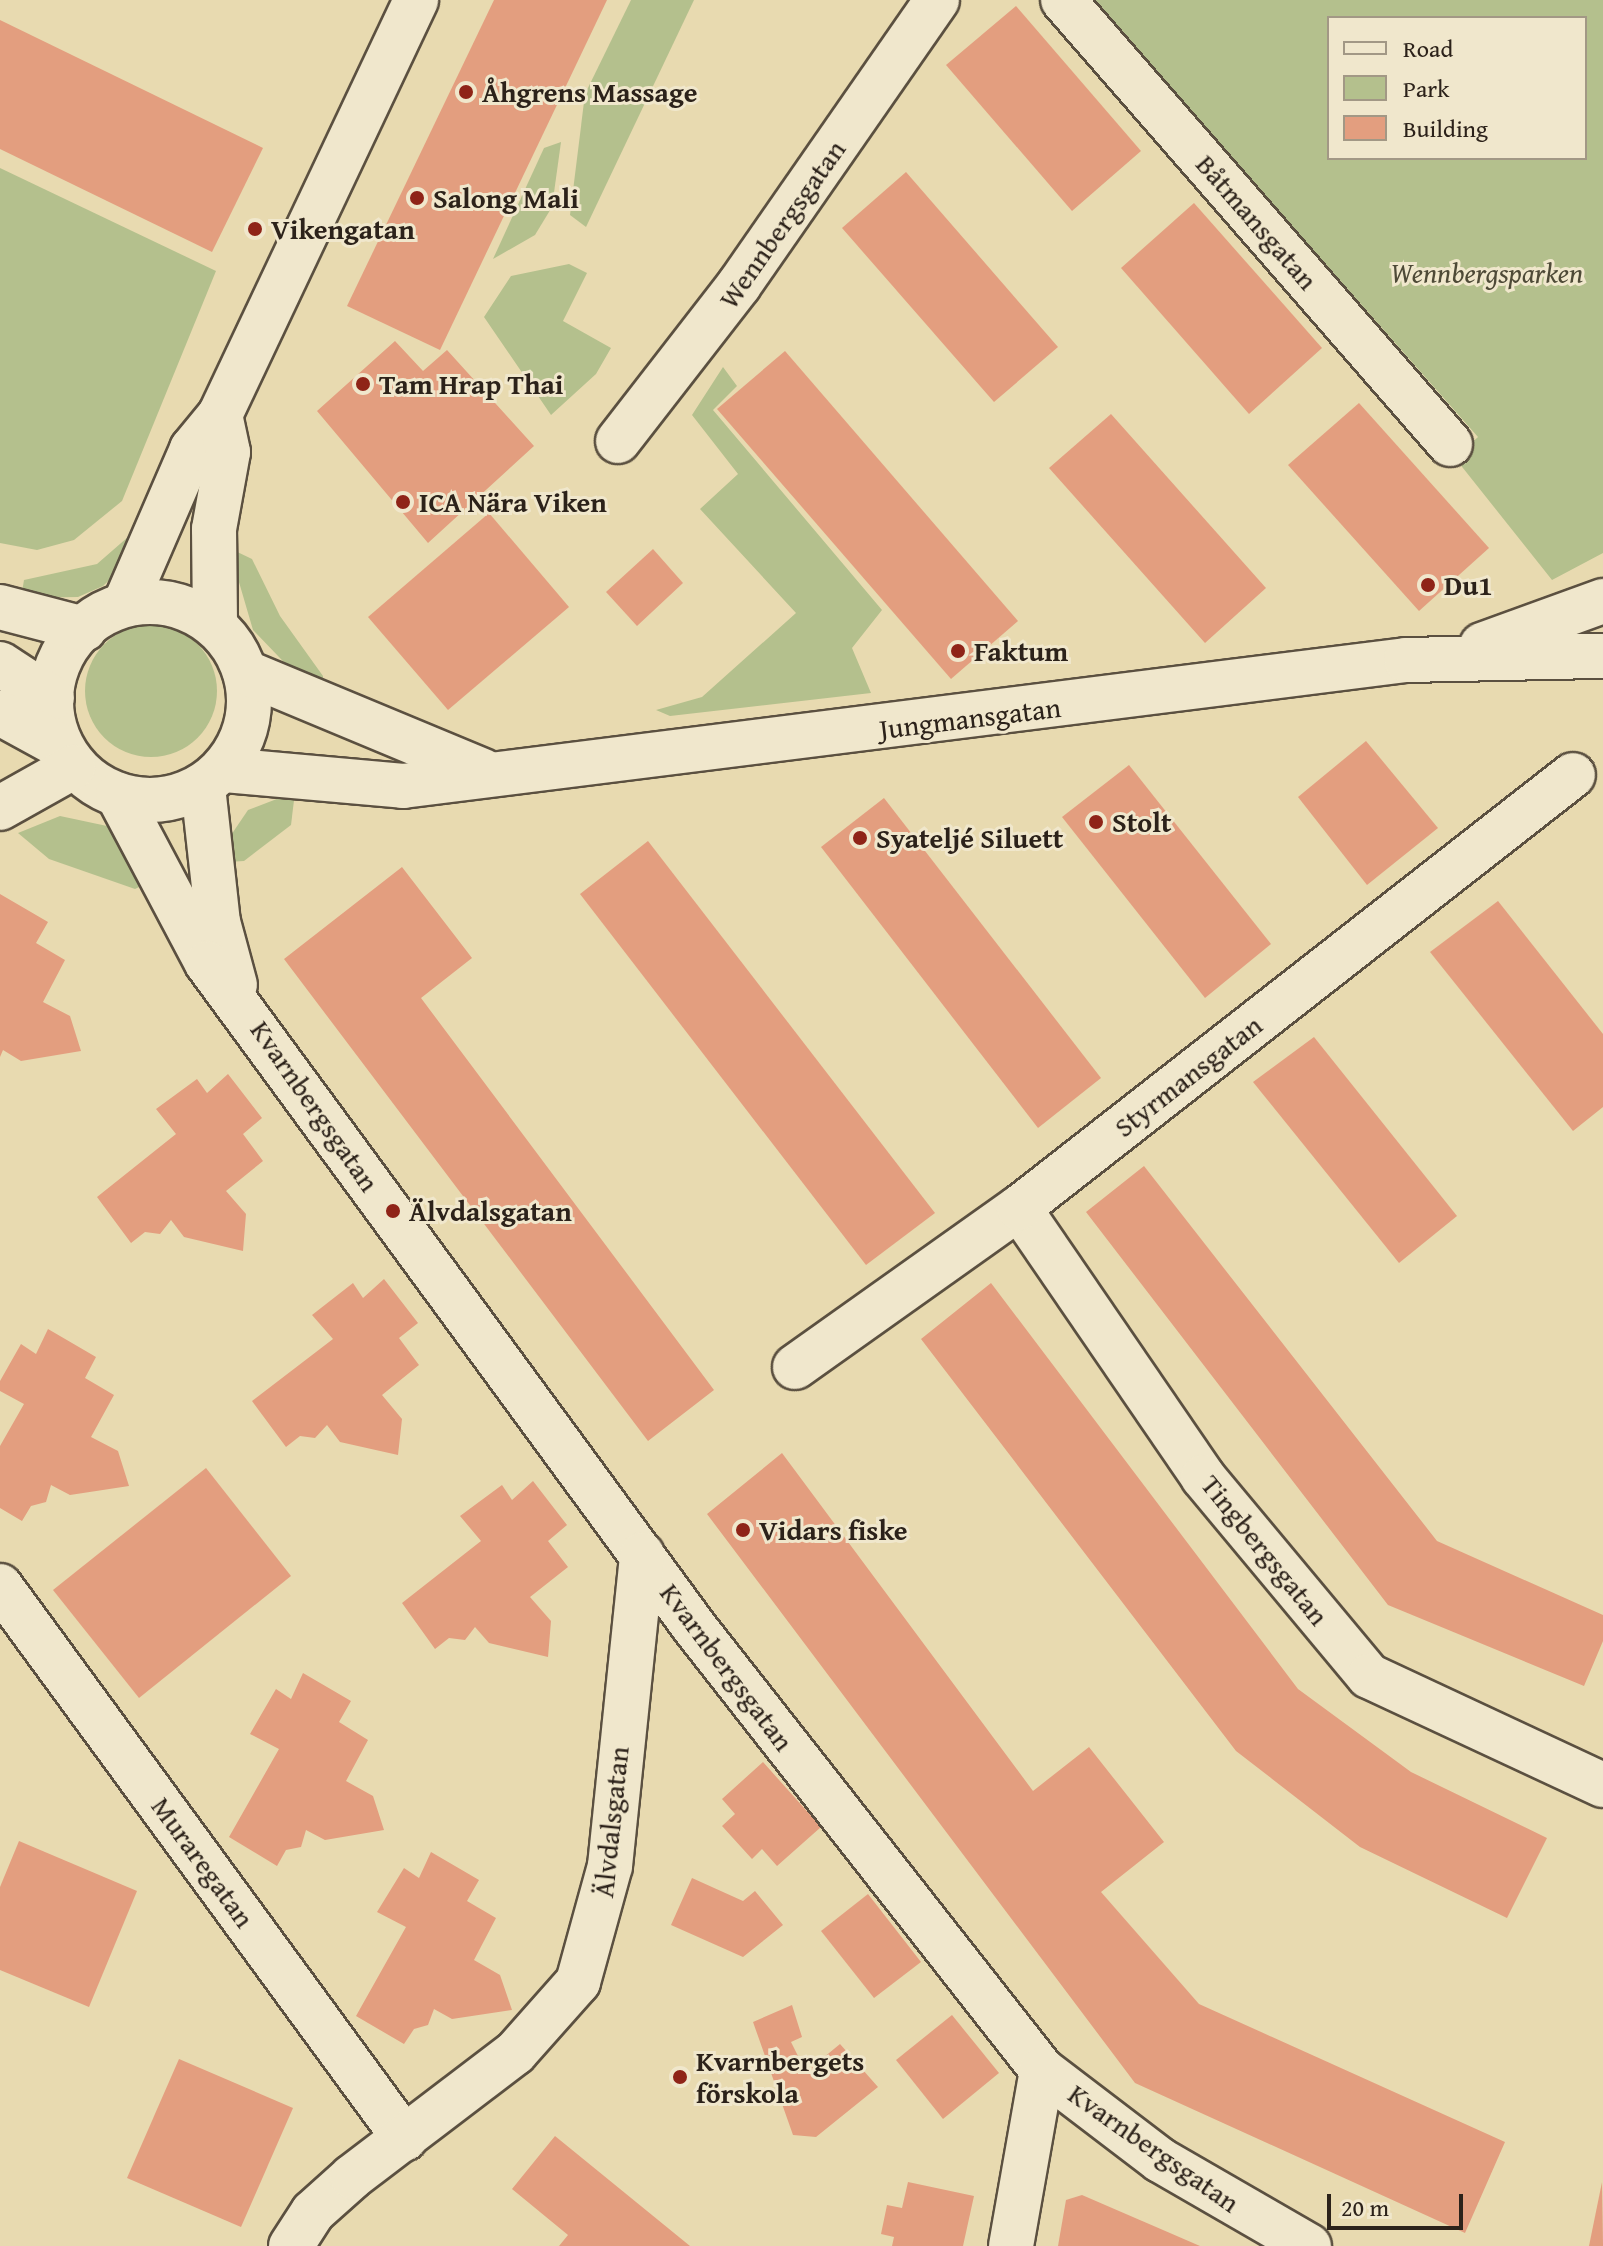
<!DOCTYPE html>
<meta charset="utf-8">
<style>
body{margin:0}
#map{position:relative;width:1603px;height:2246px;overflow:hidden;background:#e8dab0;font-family:"Gentium Book Plus",serif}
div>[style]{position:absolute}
.green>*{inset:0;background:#b4c08d}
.round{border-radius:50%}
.building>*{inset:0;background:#e39e7f}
.roads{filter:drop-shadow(2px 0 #5b5040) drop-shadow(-2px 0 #5b5040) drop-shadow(0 2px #5b5040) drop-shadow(0 -2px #5b5040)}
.minor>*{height:44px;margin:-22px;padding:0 22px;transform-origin:22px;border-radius:22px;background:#f0e7cc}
.minor>.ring{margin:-22px;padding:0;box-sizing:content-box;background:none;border:44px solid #f0e7cc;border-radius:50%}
.dots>*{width:22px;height:22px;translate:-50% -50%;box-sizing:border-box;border:4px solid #f0e7cc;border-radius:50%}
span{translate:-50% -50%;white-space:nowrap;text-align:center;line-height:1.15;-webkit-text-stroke:6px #f0e7cc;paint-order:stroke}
.poi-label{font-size:28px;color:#2c221a;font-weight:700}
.left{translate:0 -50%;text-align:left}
.street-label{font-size:28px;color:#2c221a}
.park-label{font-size:28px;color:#4e4a37;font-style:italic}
.legend{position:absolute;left:1327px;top:16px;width:260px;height:144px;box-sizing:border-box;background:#f0e7cc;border:2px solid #a29885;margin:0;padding:10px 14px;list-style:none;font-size:24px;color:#2c221a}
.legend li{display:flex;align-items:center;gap:16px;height:40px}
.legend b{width:40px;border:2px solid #a29885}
.scale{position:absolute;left:1327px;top:2194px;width:136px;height:36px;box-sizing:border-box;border:4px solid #2c221a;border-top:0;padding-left:10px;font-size:24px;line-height:28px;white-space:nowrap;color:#2c221a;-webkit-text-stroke:6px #f0e7cc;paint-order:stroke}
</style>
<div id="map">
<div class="green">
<i style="clip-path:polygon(631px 0,694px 0,586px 227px,570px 215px,585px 94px)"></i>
<i style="clip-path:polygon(evenodd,1093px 0,1603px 0,1603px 553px,1552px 580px,1455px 458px,1478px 437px,1093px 0,1329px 18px,1585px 18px,1585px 158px,1329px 158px,1329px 18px)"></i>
<i style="clip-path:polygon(561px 142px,552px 207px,535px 235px,493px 259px,544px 148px)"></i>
<i style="clip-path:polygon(0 168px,216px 271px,122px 501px,74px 540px,37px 550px,0 543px)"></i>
<i style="clip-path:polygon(569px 264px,587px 273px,563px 321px,611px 348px,596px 374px,551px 415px,484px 317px,511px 276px)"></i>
<i style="clip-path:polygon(723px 367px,737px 386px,713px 410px,882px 610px,852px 648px,871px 693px,670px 716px,656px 710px,702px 697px,796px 613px,700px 509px,738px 474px,692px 415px)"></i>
<i style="clip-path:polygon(136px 530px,121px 569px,103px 586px,78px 597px,21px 598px,24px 580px,97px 564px)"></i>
<i style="clip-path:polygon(229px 548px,252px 559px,280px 616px,323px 676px,323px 691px,303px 682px,253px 630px)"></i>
<i class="round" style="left:85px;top:625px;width:132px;height:132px"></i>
<i style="clip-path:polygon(295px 792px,291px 825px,244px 861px,227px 862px,225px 844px,248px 810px)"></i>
<i style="clip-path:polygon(60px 816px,107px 826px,126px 844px,146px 884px,135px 889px,49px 859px,18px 833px)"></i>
</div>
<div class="building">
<i style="clip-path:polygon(494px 0,607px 0,440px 350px,347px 306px)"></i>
<i style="clip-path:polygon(1016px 6px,1141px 151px,1072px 211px,946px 65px)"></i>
<i style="clip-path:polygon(0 20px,263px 148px,212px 252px,0 149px)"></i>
<i style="clip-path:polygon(906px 172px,1058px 347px,994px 402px,842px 228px)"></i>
<i style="clip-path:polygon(1194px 203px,1322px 348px,1249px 414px,1121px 268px)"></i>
<i style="clip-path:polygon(395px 341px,423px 371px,447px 350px,534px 446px,428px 543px,317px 411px)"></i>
<i style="clip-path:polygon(785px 351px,1018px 621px,951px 679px,717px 409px)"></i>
<i style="clip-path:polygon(1359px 403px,1489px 548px,1419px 611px,1288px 465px)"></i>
<i style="clip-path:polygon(1111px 414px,1266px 588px,1205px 643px,1049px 468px)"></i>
<i style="clip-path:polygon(489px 513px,569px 607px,448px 710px,368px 617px)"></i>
<i style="clip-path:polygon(653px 549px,683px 583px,637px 626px,606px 592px)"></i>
<i style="clip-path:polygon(1366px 741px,1438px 828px,1367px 885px,1298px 797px)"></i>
<i style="clip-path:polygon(1129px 765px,1271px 944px,1205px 998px,1062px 817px)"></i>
<i style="clip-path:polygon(884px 798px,1101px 1078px,1038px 1128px,821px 847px)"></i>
<i style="clip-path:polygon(648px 841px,935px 1213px,866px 1265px,580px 894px)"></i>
<i style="clip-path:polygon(402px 867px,472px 958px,421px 998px,714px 1390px,648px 1441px,284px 959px)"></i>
<i style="clip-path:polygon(0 894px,48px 922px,36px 943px,65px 960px,43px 1002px,70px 1016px,81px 1051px,21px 1061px,3px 1050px,0 1057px)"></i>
<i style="clip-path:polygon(1498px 901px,1603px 1034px,1603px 1107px,1573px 1131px,1430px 952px)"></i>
<i style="clip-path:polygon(1314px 1037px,1457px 1216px,1399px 1263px,1253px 1082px)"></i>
<i style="clip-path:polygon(228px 1074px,262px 1118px,243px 1134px,263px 1161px,226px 1191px,246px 1214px,243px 1251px,184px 1237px,171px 1220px,160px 1234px,145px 1232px,131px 1243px,97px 1197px,176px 1134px,156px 1109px,197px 1079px,207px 1093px)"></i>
<i style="clip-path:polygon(1144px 1166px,1437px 1541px,1603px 1615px,1603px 1641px,1584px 1686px,1388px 1605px,1086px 1212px)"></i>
<i style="clip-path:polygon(384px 1279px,418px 1323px,399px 1338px,419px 1365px,382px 1395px,402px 1419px,398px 1455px,340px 1442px,327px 1425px,315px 1438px,300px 1436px,286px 1447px,252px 1401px,333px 1339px,312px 1315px,353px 1283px,363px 1298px)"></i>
<i style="clip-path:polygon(991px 1283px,1298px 1689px,1411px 1772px,1547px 1838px,1507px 1918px,1360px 1847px,1236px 1751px,921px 1339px)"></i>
<i style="clip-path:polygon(48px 1329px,96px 1357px,85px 1378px,114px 1395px,91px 1437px,118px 1451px,129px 1486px,70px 1495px,51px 1485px,46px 1502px,31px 1506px,22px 1521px,0 1508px,0 1446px,24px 1404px,0 1391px,0 1381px,21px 1344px,36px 1354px)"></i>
<i style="clip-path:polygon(782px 1453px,1033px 1791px,1089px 1747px,1164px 1842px,1101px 1892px,1199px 2004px,1505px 2142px,1465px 2233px,1135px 2083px,707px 1514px)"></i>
<i style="clip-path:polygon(206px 1468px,291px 1576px,139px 1698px,53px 1590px)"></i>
<i style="clip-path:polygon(533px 1481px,567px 1525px,548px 1541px,568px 1567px,530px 1597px,551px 1621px,548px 1657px,489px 1643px,475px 1627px,465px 1640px,449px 1638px,435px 1649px,402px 1603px,481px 1541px,460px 1516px,502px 1485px,512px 1500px)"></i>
<i style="clip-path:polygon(303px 1673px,351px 1701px,339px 1722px,368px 1740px,346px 1781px,373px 1796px,384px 1830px,325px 1840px,306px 1830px,301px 1847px,286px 1850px,277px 1866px,229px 1837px,279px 1749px,250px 1734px,276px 1689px,291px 1699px)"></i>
<i style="clip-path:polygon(763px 1762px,821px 1827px,777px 1866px,762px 1849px,752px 1859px,722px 1826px,735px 1814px,722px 1799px)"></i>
<i style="clip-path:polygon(19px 1841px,137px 1891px,89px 2007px,0 1970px,0 1887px)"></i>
<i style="clip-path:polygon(431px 1852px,479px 1880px,467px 1901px,496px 1918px,474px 1960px,500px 1975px,512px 2010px,452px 2019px,434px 2009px,428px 2025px,414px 2029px,404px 2044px,356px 2016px,406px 1927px,377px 1912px,404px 1868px,419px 1878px)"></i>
<i style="clip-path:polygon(692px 1878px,743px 1901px,755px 1891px,783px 1925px,743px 1957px,671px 1925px)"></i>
<i style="clip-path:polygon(868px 1894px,921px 1962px,874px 1998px,821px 1931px)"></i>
<i style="clip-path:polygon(792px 2005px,802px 2037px,791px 2042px,806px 2072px,840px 2044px,878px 2087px,816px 2137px,793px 2135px,753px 2022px)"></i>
<i style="clip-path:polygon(952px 2015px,999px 2073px,943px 2119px,896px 2060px)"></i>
<i style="clip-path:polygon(179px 2059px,293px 2108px,241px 2227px,127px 2178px)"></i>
<i style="clip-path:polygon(555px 2136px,690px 2246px,559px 2246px,568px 2235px,512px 2189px)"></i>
<i style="clip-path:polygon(908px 2182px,974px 2196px,963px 2246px,892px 2246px,894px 2237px,881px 2234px,887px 2205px,902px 2208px)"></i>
<i style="clip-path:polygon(1602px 2182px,1603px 2246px,1589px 2246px)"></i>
<i style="clip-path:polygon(1082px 2195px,1200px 2246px,1058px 2246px,1066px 2200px)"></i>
</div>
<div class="roads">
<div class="minor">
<i style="left:1063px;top:0;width:589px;rotate:48.92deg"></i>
<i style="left:618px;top:441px;width:197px;rotate:-52.2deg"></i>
<i style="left:739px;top:285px;width:347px;rotate:-55.2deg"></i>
<i class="ring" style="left:51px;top:602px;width:154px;height:154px"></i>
<i style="left:125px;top:604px;width:169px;rotate:-66.6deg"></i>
<i style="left:192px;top:449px;width:44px;rotate:-50.5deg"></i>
<i style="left:220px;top:415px;width:459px;rotate:-64.7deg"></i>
<i style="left:0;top:607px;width:87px;rotate:14.7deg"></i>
<i style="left:215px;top:623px;width:94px;rotate:-90.6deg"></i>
<i style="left:214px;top:529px;width:78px;rotate:-79.7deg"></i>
<i style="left:228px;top:452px;width:38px;rotate:-102deg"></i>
<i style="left:1482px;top:645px;width:129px;rotate:-20deg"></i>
<i style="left:0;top:664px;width:62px;rotate:33.2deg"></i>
<i style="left:245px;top:672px;width:258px;rotate:22.6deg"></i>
<i style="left:0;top:713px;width:63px;rotate:28.6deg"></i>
<i style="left:225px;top:770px;width:179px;rotate:5.1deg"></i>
<i style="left:403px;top:786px;width:1011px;rotate:-7.16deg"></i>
<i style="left:1406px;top:660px;width:197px;rotate:-1.2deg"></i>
<i style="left:203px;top:787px;width:136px;rotate:83.7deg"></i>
<i style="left:218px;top:922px;width:65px;rotate:74.9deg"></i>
<i style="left:118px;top:795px;width:190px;rotate:62.1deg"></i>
<i style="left:207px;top:963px;width:825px;rotate:53.73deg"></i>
<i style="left:695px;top:1628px;width:562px;rotate:51.87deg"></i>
<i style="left:1042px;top:2070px;width:148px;rotate:37.3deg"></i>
<i style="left:1160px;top:2160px;width:172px;rotate:30deg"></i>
<i style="left:0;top:808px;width:84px;rotate:-29.3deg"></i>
<i style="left:1019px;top:1208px;width:326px;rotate:55.6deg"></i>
<i style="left:1203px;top:1477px;width:259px;rotate:50.2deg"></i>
<i style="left:1369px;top:1676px;width:258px;rotate:25deg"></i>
<i style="left:795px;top:1367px;width:275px;rotate:-35.4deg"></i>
<i style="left:1019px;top:1208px;width:703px;rotate:-38.01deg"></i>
<i style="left:0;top:1586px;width:685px;rotate:53.78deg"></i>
<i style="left:291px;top:2246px;width:40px;rotate:-57.1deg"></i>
<i style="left:313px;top:2212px;width:52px;rotate:-41.9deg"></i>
<i style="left:352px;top:2177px;width:205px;rotate:-37.3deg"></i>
<i style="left:515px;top:2053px;width:95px;rotate:-48.4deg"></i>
<i style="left:578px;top:1982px;width:120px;rotate:-74.6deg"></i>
<i style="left:610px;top:1866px;width:313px;rotate:-84.1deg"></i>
<i style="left:1011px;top:2246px;width:179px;rotate:-80deg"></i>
</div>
</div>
<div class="dots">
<i style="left:466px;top:92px;background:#8f2418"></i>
<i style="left:417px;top:198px;background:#8f2418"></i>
<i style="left:255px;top:229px;background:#8f2418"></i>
<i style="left:363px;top:384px;background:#8f2418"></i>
<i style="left:403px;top:502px;background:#8f2418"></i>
<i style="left:1428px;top:585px;background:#8f2418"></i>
<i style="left:958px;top:651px;background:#8f2418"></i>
<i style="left:1096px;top:822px;background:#8f2418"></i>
<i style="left:860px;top:838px;background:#8f2418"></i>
<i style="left:393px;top:1211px;background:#8f2418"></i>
<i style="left:743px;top:1530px;background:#8f2418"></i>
<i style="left:680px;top:2077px;background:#8f2418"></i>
</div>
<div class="poi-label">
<span class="left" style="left:482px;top:92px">Åhgrens Massage</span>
<span class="left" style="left:433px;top:198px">Salong Mali</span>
<span class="left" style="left:271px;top:229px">Vikengatan</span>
<span class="left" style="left:379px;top:384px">Tam Hrap Thai</span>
<span class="left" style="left:419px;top:502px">ICA Nära Viken</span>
<span class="left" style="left:1444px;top:585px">Du1</span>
<span class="left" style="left:974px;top:651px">Faktum</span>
<span class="left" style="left:1112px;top:822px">Stolt</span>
<span class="left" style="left:876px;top:838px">Syateljé Siluett</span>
<span class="left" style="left:409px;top:1211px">Älvdalsgatan</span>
<span class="left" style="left:759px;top:1530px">Vidars fiske</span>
<span class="left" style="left:696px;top:2077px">Kvarnbergets<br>förskola</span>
</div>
<div class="street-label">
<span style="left:1257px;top:222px;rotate:49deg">Båtmansgatan</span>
<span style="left:782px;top:224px;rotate:-55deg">Wennbergsgatan</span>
<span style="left:970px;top:718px;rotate:-7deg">Jungmansgatan</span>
<span style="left:1188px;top:1076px;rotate:-38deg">Styrmansgatan</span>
<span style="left:315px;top:1106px;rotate:55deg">Kvarnbergsgatan</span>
<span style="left:1265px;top:1550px;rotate:51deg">Tingbergsgatan</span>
<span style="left:727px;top:1667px;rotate:53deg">Kvarnbergsgatan</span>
<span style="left:611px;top:1822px;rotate:-84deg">Älvdalsgatan</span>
<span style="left:203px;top:1862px;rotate:54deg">Muraregatan</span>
<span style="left:1154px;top:2148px;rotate:35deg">Kvarnbergsgatan</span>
</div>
<div class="park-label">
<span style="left:1487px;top:273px">Wennbergsparken</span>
</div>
<ul class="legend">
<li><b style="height:10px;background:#f0e7cc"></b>Road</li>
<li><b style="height:22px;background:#b4c08d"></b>Park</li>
<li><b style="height:22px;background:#e39e7f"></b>Building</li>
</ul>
<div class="scale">20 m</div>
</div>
